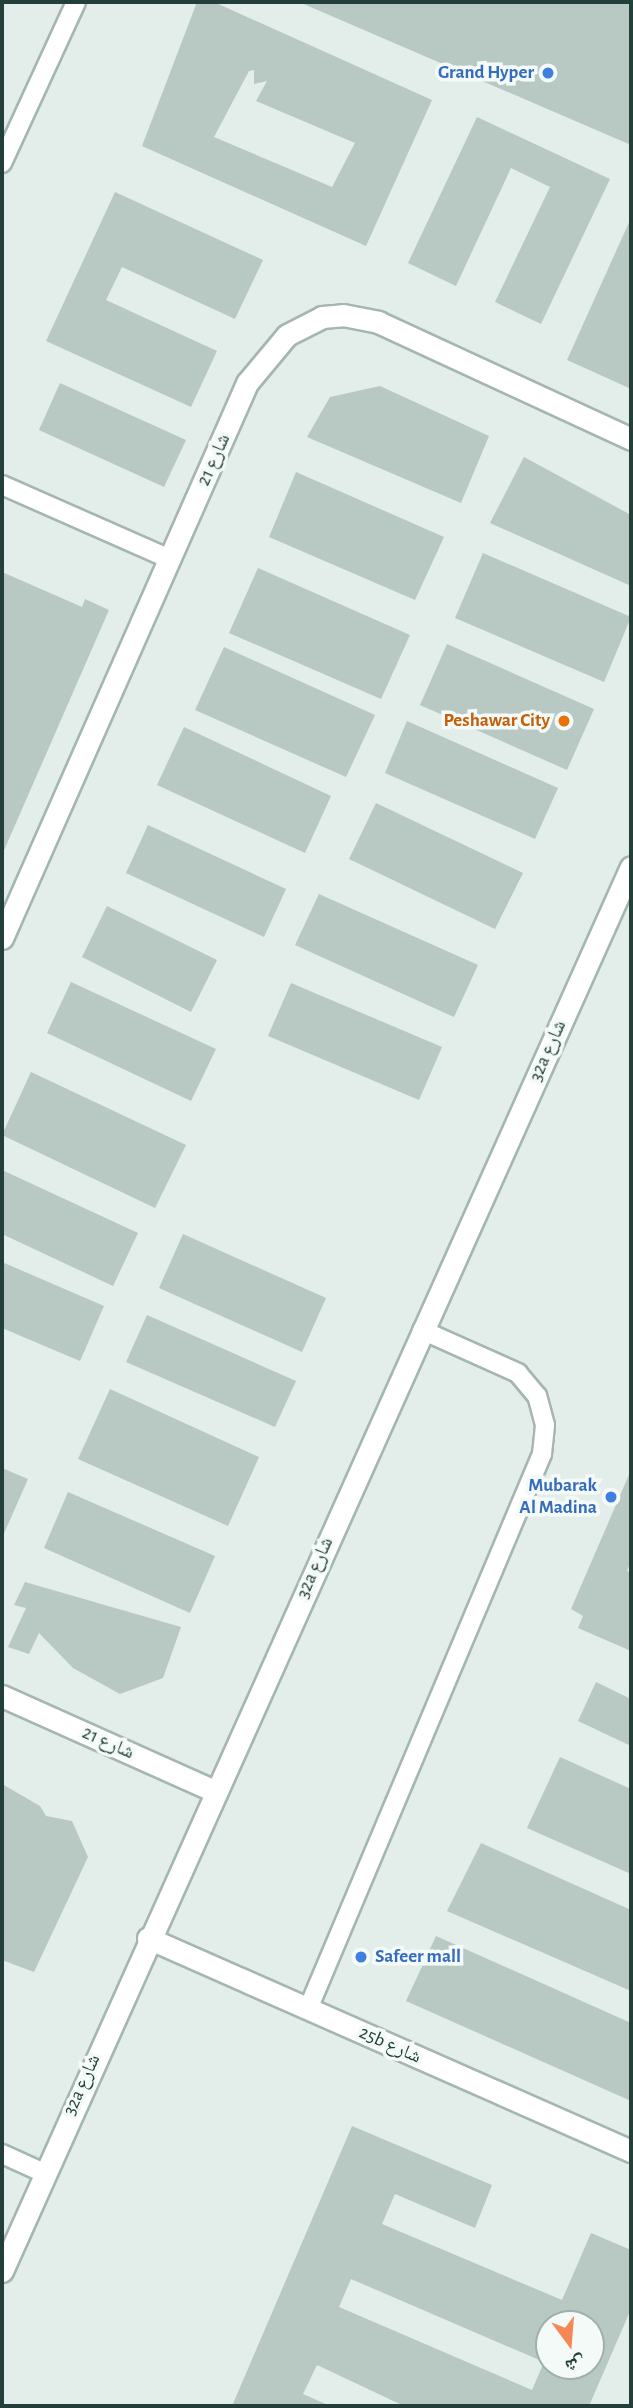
<!DOCTYPE html>
<meta charset="utf-8">
<style>
body{margin:0}
#map{position:relative;width:633px;height:2408px;overflow:hidden;background:#e3ede9;font-family:"Alegreya Sans","Noto Naskh Arabic",sans-serif}
div>[style]{position:absolute}
.building>*{inset:0;background:#b8c8c3}
.roads{filter:drop-shadow(2px 0 #a5b6b1) drop-shadow(-2px 0 #a5b6b1) drop-shadow(0 2px #a5b6b1) drop-shadow(0 -2px #a5b6b1)}
.lane>*{height:18px;margin:-9px;padding:0 9px;transform-origin:9px;border-radius:9px;background:#fff}
.street>*{height:21px;margin:-10.5px;padding:0 10.5px;transform-origin:10.5px;border-radius:10.5px;background:#fff}
.dots>*{width:19px;height:19px;translate:-50% -50%;box-sizing:border-box;border:4px solid #f4faf7;border-radius:50%}
span{translate:-50% -50%;white-space:nowrap;text-align:center;line-height:1.15;-webkit-text-stroke:7px #f4faf7;paint-order:stroke}
.shop-label{font-size:19px;color:#366cbe;font-weight:700}
.right{translate:-100% -50%;text-align:right}
.left{translate:0 -50%;text-align:left}
.street-label{font-size:19px;color:#224039}
.food-label{font-size:19px;color:#c56008;font-weight:700}
.frame{position:absolute;inset:0;border:4px solid #224039;pointer-events:none}
.north{position:absolute;left:535px;top:2310px;width:70px;height:70px;box-sizing:border-box;background:#f4faf7;border:2px solid #a0b0ab;border-radius:50%;rotate:164deg;font-size:19px;font-weight:700;line-height:28px;text-align:center;color:#224039}
.north::after{content:'';display:block;margin:auto;width:24px;height:32px;background:#f68858;clip-path:polygon(50% 0,100% 100%,50% 72%,0 100%)}
</style>
<div id="map">
<div class="building">
<i style="clip-path:polygon(evenodd,197px 2px,214px 2px,432px 100px,366px 246px,142px 146px,197px 2px,254px 70px,254px 84px,267px 81px,256px 101px,355px 143px,332px 187px,214px 137px,249px 71px,254px 70px)"></i>
<i style="clip-path:polygon(299px 2px,631px 2px,631px 145px)"></i>
<i style="clip-path:polygon(477px 117px,610px 179px,541px 324px,495px 302px,550px 187px,511px 168px,456px 286px,408px 263px)"></i>
<i style="clip-path:polygon(115px 192px,263px 260px,235px 319px,122px 267px,106px 300px,217px 351px,191px 407px,46px 341px)"></i>
<i style="clip-path:polygon(631px 218px,631px 382px,629px 388px,567px 360px)"></i>
<i style="clip-path:polygon(60px 383px,186px 440px,164px 487px,39px 430px)"></i>
<i style="clip-path:polygon(380px 386px,489px 436px,461px 503px,307px 437px,330px 397px)"></i>
<i style="clip-path:polygon(524px 457px,631px 515px,631px 586px,490px 523px)"></i>
<i style="clip-path:polygon(296px 472px,444px 537px,415px 600px,269px 537px)"></i>
<i style="clip-path:polygon(483px 553px,631px 617px,604px 682px,455px 618px)"></i>
<i style="clip-path:polygon(258px 568px,410px 635px,381px 699px,229px 633px)"></i>
<i style="clip-path:polygon(2px 572px,82px 607px,85px 599px,109px 610px,2px 855px)"></i>
<i style="clip-path:polygon(447px 644px,594px 709px,567px 770px,420px 705px)"></i>
<i style="clip-path:polygon(224px 647px,375px 715px,346px 777px,195px 710px)"></i>
<i style="clip-path:polygon(407px 721px,558px 788px,535px 839px,385px 773px)"></i>
<i style="clip-path:polygon(184px 727px,331px 796px,305px 853px,157px 785px)"></i>
<i style="clip-path:polygon(376px 803px,523px 873px,495px 929px,349px 859px)"></i>
<i style="clip-path:polygon(148px 825px,286px 889px,264px 937px,126px 873px)"></i>
<i style="clip-path:polygon(319px 894px,478px 965px,454px 1017px,295px 945px)"></i>
<i style="clip-path:polygon(107px 906px,217px 960px,191px 1012px,82px 957px)"></i>
<i style="clip-path:polygon(71px 982px,216px 1049px,191px 1101px,47px 1033px)"></i>
<i style="clip-path:polygon(291px 983px,442px 1047px,419px 1100px,268px 1036px)"></i>
<i style="clip-path:polygon(31px 1072px,186px 1145px,155px 1208px,2px 1135px)"></i>
<i style="clip-path:polygon(2px 1170px,138px 1233px,113px 1286px,2px 1234px)"></i>
<i style="clip-path:polygon(183px 1234px,326px 1298px,302px 1352px,159px 1288px)"></i>
<i style="clip-path:polygon(2px 1262px,104px 1306px,80px 1361px,2px 1328px)"></i>
<i style="clip-path:polygon(147px 1315px,296px 1381px,275px 1427px,126px 1362px)"></i>
<i style="clip-path:polygon(110px 1389px,259px 1457px,228px 1526px,78px 1459px)"></i>
<i style="clip-path:polygon(2px 1468px,28px 1479px,2px 1538px)"></i>
<i style="clip-path:polygon(631px 1470px,631px 1561px,627px 1571px,631px 1573px,631px 1651px,578px 1628px,583px 1616px,571px 1609px)"></i>
<i style="clip-path:polygon(68px 1492px,215px 1556px,190px 1613px,44px 1548px)"></i>
<i style="clip-path:polygon(25px 1582px,181px 1627px,163px 1678px,120px 1694px,73px 1668px,39px 1633px,29px 1654px,8px 1647px,26px 1608px,14px 1605px)"></i>
<i style="clip-path:polygon(596px 1682px,631px 1699px,631px 1746px,578px 1721px)"></i>
<i style="clip-path:polygon(560px 1757px,631px 1789px,631px 1874px,527px 1828px)"></i>
<i style="clip-path:polygon(2px 1784px,40px 1806px,46px 1816px,72px 1821px,88px 1857px,34px 1972px,2px 1960px)"></i>
<i style="clip-path:polygon(481px 1843px,631px 1910px,631px 1991px,447px 1911px)"></i>
<i style="clip-path:polygon(436px 1936px,631px 2023px,631px 2101px,406px 2001px)"></i>
<i style="clip-path:polygon(evenodd,352px 2126px,492px 2185px,475px 2228px,395px 2194px,382px 2224px,562px 2300px,591px 2233px,631px 2250px,631px 2309px,589px 2406px,404px 2406px,317px 2365px,303px 2394px,330px 2406px,232px 2406px,352px 2126px,351px 2279px,544px 2362px,532px 2390px,339px 2307px,351px 2279px,352px 2126px,549px 2324px,591px 2324px,591px 2366px,549px 2366px,549px 2324px)"></i>
</div>
<div class="roads">
<div class="lane">
<i style="left:2px;top:163px;width:177px;rotate:-65.3deg"></i>
<i style="left:2px;top:485px;width:184px;rotate:23.8deg"></i>
<i style="left:308px;top:2009px;width:602px;rotate:-67.14deg"></i>
<i style="left:542px;top:1454px;width:29px;rotate:-84deg"></i>
<i style="left:545px;top:1425px;width:30px;rotate:-105deg"></i>
<i style="left:537px;top:1396px;width:30px;rotate:-130deg"></i>
<i style="left:518px;top:1373px;width:105px;rotate:-155.9deg"></i>
<i style="left:2px;top:2154px;width:46px;rotate:24.3deg"></i>
</div>
<div class="street">
<i style="left:2px;top:938px;width:607px;rotate:-66.18deg"></i>
<i style="left:247px;top:383px;width:62px;rotate:-50.2deg"></i>
<i style="left:287px;top:335px;width:39px;rotate:-27deg"></i>
<i style="left:322px;top:317px;width:21px;rotate:-5deg"></i>
<i style="left:343px;top:315px;width:36px;rotate:11deg"></i>
<i style="left:378px;top:322px;width:279px;rotate:24.8deg"></i>
<i style="left:2px;top:1696px;width:232px;rotate:24.1deg"></i>
<i style="left:148px;top:1938px;width:528px;rotate:23.8deg"></i>
<i style="left:2px;top:2271px;width:1538px;rotate:-65.87deg"></i>
</div>
</div>
<div class="dots">
<i style="left:548px;top:73px;background:#3f7fe0"></i>
<i style="left:564px;top:721px;background:#e8710a"></i>
<i style="left:611px;top:1497px;background:#3f7fe0"></i>
<i style="left:361px;top:1957px;background:#3f7fe0"></i>
</div>
<div class="shop-label">
<span class="right" style="left:534px;top:73px">Grand Hyper</span>
<span class="right" style="left:597px;top:1497px">Mubarak<br>Al Madina</span>
<span class="left" style="left:375px;top:1957px">Safeer mall</span>
</div>
<div class="street-label">
<span style="left:214px;top:460px;rotate:-66deg">شارع 21</span>
<span style="left:548px;top:1051px;rotate:-66deg">32a شارع</span>
<span style="left:315px;top:1568px;rotate:-66deg">32a شارع</span>
<span style="left:108px;top:1743px;rotate:24deg">شارع 21</span>
<span style="left:390px;top:2045px;rotate:24deg">25b شارع</span>
<span style="left:82px;top:2085px;rotate:-66deg">32a شارع</span>
</div>
<div class="food-label">
<span class="right" style="left:550px;top:721px">Peshawar City</span>
</div>
<div class="frame"></div>
<div class="north">ش</div>
</div>
